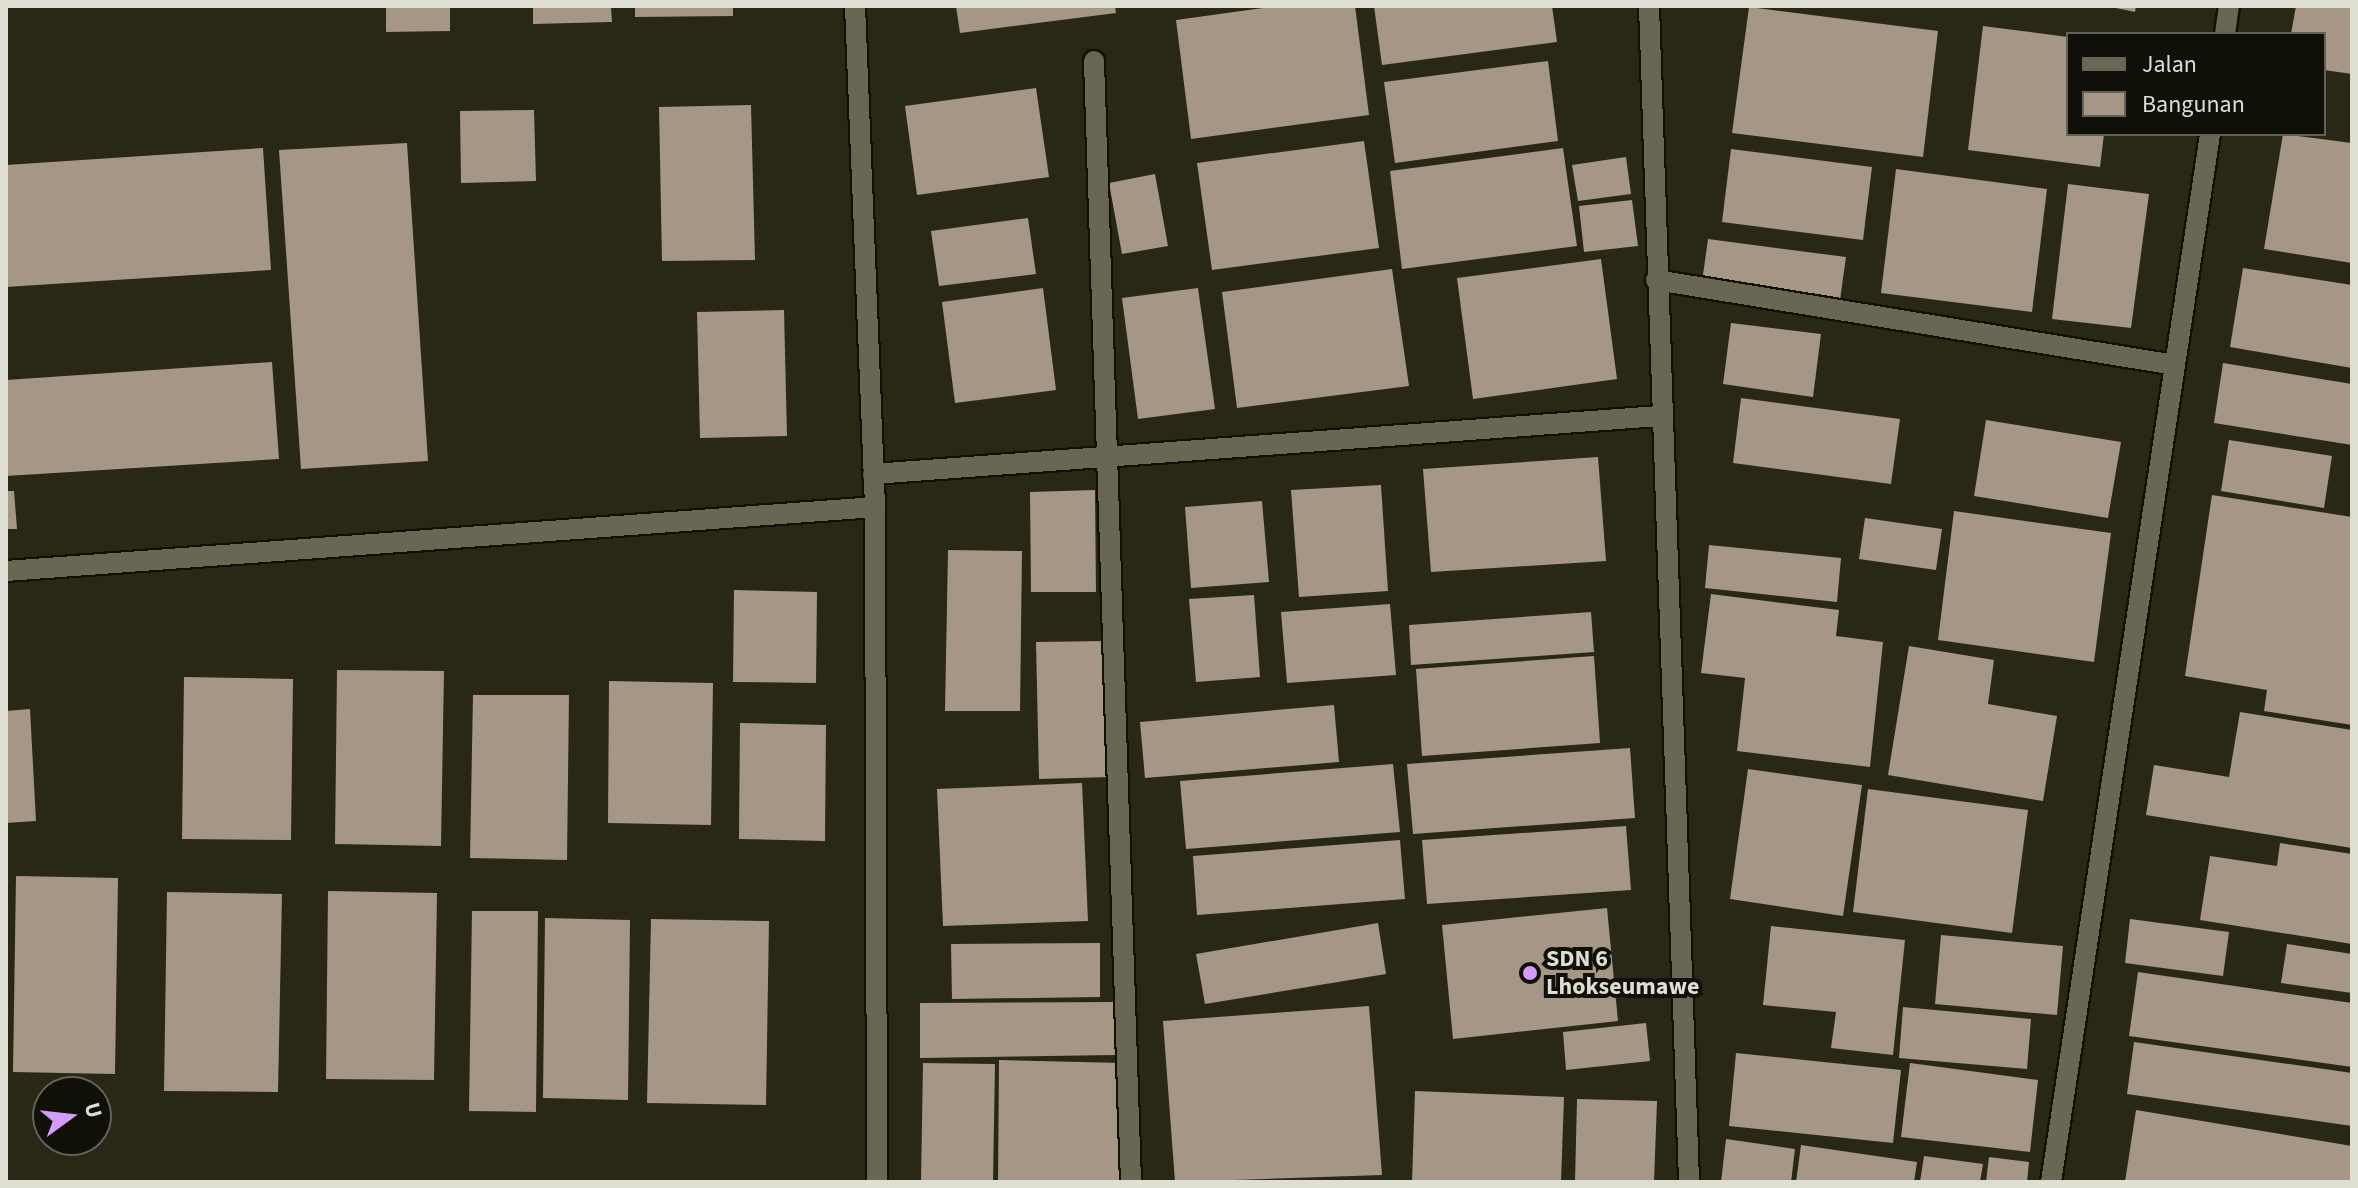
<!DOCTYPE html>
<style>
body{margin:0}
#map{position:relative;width:2358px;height:1188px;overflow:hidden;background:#292716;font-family:"Source Sans 3",sans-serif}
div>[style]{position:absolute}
.building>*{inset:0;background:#a59686}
.roads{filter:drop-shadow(2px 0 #121002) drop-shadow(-2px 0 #121002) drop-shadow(0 2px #121002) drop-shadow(0 -2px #121002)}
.minor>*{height:20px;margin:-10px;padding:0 10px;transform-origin:10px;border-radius:10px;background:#696754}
.dots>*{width:22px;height:22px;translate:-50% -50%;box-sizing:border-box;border:4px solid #111008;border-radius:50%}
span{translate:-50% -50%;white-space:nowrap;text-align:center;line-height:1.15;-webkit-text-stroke:8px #111008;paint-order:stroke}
.poi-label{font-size:24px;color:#dfded3;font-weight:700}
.left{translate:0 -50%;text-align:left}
.frame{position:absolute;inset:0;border:8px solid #dfded3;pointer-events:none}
.legend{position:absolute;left:2066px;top:32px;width:260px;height:104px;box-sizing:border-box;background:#111008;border:2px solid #636259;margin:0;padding:10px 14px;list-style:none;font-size:24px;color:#dfded3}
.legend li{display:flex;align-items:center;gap:16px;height:40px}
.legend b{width:40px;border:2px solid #636259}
.north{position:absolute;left:32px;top:1076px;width:80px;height:80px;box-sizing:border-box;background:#111008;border:2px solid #636259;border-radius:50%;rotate:75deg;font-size:22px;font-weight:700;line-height:32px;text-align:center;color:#dfded3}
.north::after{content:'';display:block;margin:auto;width:28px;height:36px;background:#d29cfd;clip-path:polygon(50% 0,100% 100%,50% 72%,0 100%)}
</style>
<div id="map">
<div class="building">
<i style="clip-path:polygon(386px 6px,450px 6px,450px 31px,386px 32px)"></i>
<i style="clip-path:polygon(533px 6px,611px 6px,612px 22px,533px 24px)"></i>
<i style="clip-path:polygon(635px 6px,733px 6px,733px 16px,635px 17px)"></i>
<i style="clip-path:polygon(956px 6px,1115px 6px,1116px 13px,960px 33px)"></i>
<i style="clip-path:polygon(1277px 6px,1355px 6px,1369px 115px,1191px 139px,1176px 20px)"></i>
<i style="clip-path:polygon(1374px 6px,1552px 6px,1557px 42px,1382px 65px)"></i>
<i style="clip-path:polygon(2106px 6px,2136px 6px,2135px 12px)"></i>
<i style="clip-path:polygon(2296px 6px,2352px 6px,2352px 74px,2324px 70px,2324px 34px,2291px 34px)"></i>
<i style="clip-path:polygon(1749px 7px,1938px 31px,1923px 157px,1732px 133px)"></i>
<i style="clip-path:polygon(1983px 26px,2068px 37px,2068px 134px,2104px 134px,2100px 167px,1968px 150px)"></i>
<i style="clip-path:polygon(1548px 61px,1558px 141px,1395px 163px,1384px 82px)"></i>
<i style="clip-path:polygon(1036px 88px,1049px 177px,917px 195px,905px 106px)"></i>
<i style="clip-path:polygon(751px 105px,755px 260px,662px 261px,659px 107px)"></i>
<i style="clip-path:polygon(534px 110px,536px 181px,461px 183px,460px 111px)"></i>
<i style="clip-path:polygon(2283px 134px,2352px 143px,2352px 263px,2264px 249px)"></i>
<i style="clip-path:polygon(1364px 141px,1379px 248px,1212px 270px,1197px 163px)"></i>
<i style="clip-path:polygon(407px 143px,428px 461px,301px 469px,279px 150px)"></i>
<i style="clip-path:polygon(263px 148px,271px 270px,6px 287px,6px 165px)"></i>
<i style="clip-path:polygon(1563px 148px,1577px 246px,1402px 269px,1390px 171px)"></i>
<i style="clip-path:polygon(1731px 149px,1872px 167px,1863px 240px,1722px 222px)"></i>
<i style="clip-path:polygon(1626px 157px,1631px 194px,1578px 201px,1572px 165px)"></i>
<i style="clip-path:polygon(1896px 169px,2047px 189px,2032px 312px,1881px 293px)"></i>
<i style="clip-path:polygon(1155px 174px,1168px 246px,1122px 254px,1109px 183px)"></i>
<i style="clip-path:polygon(2068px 184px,2149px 194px,2131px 328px,2052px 319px)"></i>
<i style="clip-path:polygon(1632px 200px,1638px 246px,1584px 252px,1579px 206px)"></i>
<i style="clip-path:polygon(1028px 218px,1036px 274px,939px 286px,931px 231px)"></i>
<i style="clip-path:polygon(1708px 239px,1846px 257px,1840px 300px,1702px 282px)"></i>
<i style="clip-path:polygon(1601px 259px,1617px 379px,1473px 399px,1457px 278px)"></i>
<i style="clip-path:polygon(2243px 268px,2352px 285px,2352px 368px,2230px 347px)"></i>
<i style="clip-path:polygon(1392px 269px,1409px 386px,1237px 408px,1222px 292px)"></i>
<i style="clip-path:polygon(1043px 288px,1056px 390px,955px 403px,942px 302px)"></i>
<i style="clip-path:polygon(1198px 288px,1215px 409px,1138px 419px,1122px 298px)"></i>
<i style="clip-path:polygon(784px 310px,787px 436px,700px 438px,697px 312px)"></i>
<i style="clip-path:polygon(1731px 323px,1821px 334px,1813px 397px,1723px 384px)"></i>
<i style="clip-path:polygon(272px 362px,279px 459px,6px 476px,6px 380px)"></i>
<i style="clip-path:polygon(2223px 363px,2352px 384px,2352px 445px,2214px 423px)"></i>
<i style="clip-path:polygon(1741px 398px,1900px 419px,1891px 484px,1733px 463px)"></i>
<i style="clip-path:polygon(1986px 420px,2121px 442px,2108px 518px,1974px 496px)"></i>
<i style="clip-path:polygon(2229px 440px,2332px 456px,2324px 508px,2221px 491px)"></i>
<i style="clip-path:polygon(1598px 457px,1606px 561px,1431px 572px,1423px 469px)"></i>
<i style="clip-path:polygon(1381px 485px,1388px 591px,1299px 597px,1291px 490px)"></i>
<i style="clip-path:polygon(1095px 490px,1096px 592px,1031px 592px,1030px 492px)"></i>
<i style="clip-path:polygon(6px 491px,14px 491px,17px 529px,6px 529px)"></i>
<i style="clip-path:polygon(2212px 495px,2352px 517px,2352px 725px,2264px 711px,2267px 690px,2185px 676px)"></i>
<i style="clip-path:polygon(1262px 501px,1269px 582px,1191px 588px,1185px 507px)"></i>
<i style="clip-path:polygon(1954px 511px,2111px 533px,2094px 662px,1938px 640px)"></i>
<i style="clip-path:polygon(1865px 518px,1942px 529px,1936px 570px,1859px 559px)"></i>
<i style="clip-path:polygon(1709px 545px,1841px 558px,1837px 602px,1705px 588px)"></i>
<i style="clip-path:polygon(948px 550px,1022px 551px,1020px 711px,945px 711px)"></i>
<i style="clip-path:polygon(734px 590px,817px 592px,816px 683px,733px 682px)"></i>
<i style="clip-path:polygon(1711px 594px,1839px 610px,1836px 636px,1883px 642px,1870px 767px,1737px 751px,1745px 678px,1701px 673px)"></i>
<i style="clip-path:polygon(1254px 595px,1260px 677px,1196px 682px,1189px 599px)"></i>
<i style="clip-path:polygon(1390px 604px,1396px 675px,1287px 683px,1281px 612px)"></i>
<i style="clip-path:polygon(1591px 612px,1594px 652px,1411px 665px,1409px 625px)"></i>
<i style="clip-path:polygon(1106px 641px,1110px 777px,1039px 779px,1036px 642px)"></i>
<i style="clip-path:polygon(1909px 646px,1994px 660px,1988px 704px,2057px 716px,2043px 801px,1888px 775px)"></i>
<i style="clip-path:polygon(1594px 656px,1600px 743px,1422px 756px,1416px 669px)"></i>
<i style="clip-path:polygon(337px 670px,444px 671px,441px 846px,335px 844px)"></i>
<i style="clip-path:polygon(184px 677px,293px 679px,291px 840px,182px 839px)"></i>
<i style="clip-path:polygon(609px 681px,713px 683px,711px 825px,608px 823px)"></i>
<i style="clip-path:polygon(473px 695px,569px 695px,567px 860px,470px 858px)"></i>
<i style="clip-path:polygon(1334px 705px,1339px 762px,1145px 778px,1140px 722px)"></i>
<i style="clip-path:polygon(30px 709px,36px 821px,6px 823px,6px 711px)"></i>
<i style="clip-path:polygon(2240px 712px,2352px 730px,2352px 848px,2146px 815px,2154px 765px,2229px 777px)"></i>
<i style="clip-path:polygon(740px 723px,826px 725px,825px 841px,739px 839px)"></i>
<i style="clip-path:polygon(1630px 748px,1635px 818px,1413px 834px,1407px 764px)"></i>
<i style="clip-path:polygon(1393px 764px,1400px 832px,1186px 849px,1180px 781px)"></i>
<i style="clip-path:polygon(1748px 769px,1862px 785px,1843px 916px,1730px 899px)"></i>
<i style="clip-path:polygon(1082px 783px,1088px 921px,943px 926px,937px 789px)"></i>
<i style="clip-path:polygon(1868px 789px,2028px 810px,2012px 933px,1853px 912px)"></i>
<i style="clip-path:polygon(1626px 826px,1631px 890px,1427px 904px,1422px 840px)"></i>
<i style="clip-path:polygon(1400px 840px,1405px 899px,1197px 915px,1193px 856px)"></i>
<i style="clip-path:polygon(2280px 843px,2352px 854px,2352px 944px,2200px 920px,2210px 856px,2277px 866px)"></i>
<i style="clip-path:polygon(16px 876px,118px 878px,115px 1074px,13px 1072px)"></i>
<i style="clip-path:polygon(328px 891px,437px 893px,434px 1080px,326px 1079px)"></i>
<i style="clip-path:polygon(167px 892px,282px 894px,278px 1092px,164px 1091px)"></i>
<i style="clip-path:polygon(1607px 908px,1618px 1021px,1453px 1039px,1442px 925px)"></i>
<i style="clip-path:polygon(472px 911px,538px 911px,536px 1112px,469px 1111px)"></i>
<i style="clip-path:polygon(545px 918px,630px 920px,628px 1100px,543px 1098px)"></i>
<i style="clip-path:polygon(651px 919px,769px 921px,766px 1105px,647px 1103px)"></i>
<i style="clip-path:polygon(2130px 919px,2229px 932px,2223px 976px,2125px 963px)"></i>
<i style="clip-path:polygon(1378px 923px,1386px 974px,1205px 1004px,1196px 954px)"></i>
<i style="clip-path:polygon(1771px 926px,1905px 940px,1893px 1055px,1831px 1048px,1836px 1012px,1763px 1005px)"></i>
<i style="clip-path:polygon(1941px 935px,2063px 946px,2057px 1015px,1935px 1004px)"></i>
<i style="clip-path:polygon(1100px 943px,1100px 997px,952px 999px,951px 944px)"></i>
<i style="clip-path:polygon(2287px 944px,2352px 954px,2352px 993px,2281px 983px)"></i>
<i style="clip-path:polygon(2138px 972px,2352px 1003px,2352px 1067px,2129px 1036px)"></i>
<i style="clip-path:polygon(1114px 1002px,1115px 1055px,920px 1058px,920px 1003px)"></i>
<i style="clip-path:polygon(1369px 1006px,1382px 1175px,1175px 1182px,1163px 1021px)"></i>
<i style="clip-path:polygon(1903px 1007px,2031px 1019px,2027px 1069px,1899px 1058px)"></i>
<i style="clip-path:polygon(1646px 1023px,1650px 1061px,1566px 1070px,1563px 1032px)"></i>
<i style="clip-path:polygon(2134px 1042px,2352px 1073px,2352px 1126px,2127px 1094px)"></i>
<i style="clip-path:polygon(1736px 1053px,1901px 1070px,1893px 1143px,1729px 1126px)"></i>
<i style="clip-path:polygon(999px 1060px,1123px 1063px,1122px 1182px,998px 1182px)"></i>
<i style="clip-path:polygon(923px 1063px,995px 1064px,993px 1182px,921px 1182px)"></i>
<i style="clip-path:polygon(1910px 1063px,2038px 1080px,2030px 1152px,1901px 1137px)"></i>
<i style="clip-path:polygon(1415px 1091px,1564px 1097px,1561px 1182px,1412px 1182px)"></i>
<i style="clip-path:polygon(1577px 1099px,1657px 1101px,1654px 1182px,1575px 1182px)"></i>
<i style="clip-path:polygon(2136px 1110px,2352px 1146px,2352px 1182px,2125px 1182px)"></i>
<i style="clip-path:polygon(1726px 1139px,1795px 1149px,1791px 1182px,1721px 1182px)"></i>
<i style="clip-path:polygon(1801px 1145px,1917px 1162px,1914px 1182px,1796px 1182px)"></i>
<i style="clip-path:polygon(1924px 1156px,1983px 1164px,1980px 1182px,1920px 1182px)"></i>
<i style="clip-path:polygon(1989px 1157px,2029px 1162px,2027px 1182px,1986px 1182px)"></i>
</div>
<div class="roads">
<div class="minor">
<i style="left:855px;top:6px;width:501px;rotate:87.71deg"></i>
<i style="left:875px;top:507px;width:675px;rotate:89.83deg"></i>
<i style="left:1649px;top:6px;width:1177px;rotate:88.05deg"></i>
<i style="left:2225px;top:34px;width:28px;rotate:-82deg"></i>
<i style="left:1094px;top:61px;width:1122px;rotate:88.11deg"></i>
<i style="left:1656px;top:280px;width:526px;rotate:9.3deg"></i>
<i style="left:873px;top:474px;width:788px;rotate:-4.22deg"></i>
<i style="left:6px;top:571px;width:871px;rotate:-4.21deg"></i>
<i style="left:2051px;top:1182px;width:1060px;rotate:-81.37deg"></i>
</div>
</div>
<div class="dots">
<i style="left:1530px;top:973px;background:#d29cfd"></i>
</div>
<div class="poi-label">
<span class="left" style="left:1546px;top:973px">SDN 6<br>Lhokseumawe</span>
</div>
<div class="frame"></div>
<ul class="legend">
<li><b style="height:10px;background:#696754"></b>Jalan</li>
<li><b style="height:22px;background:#a59686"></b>Bangunan</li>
</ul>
<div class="north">U</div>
</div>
